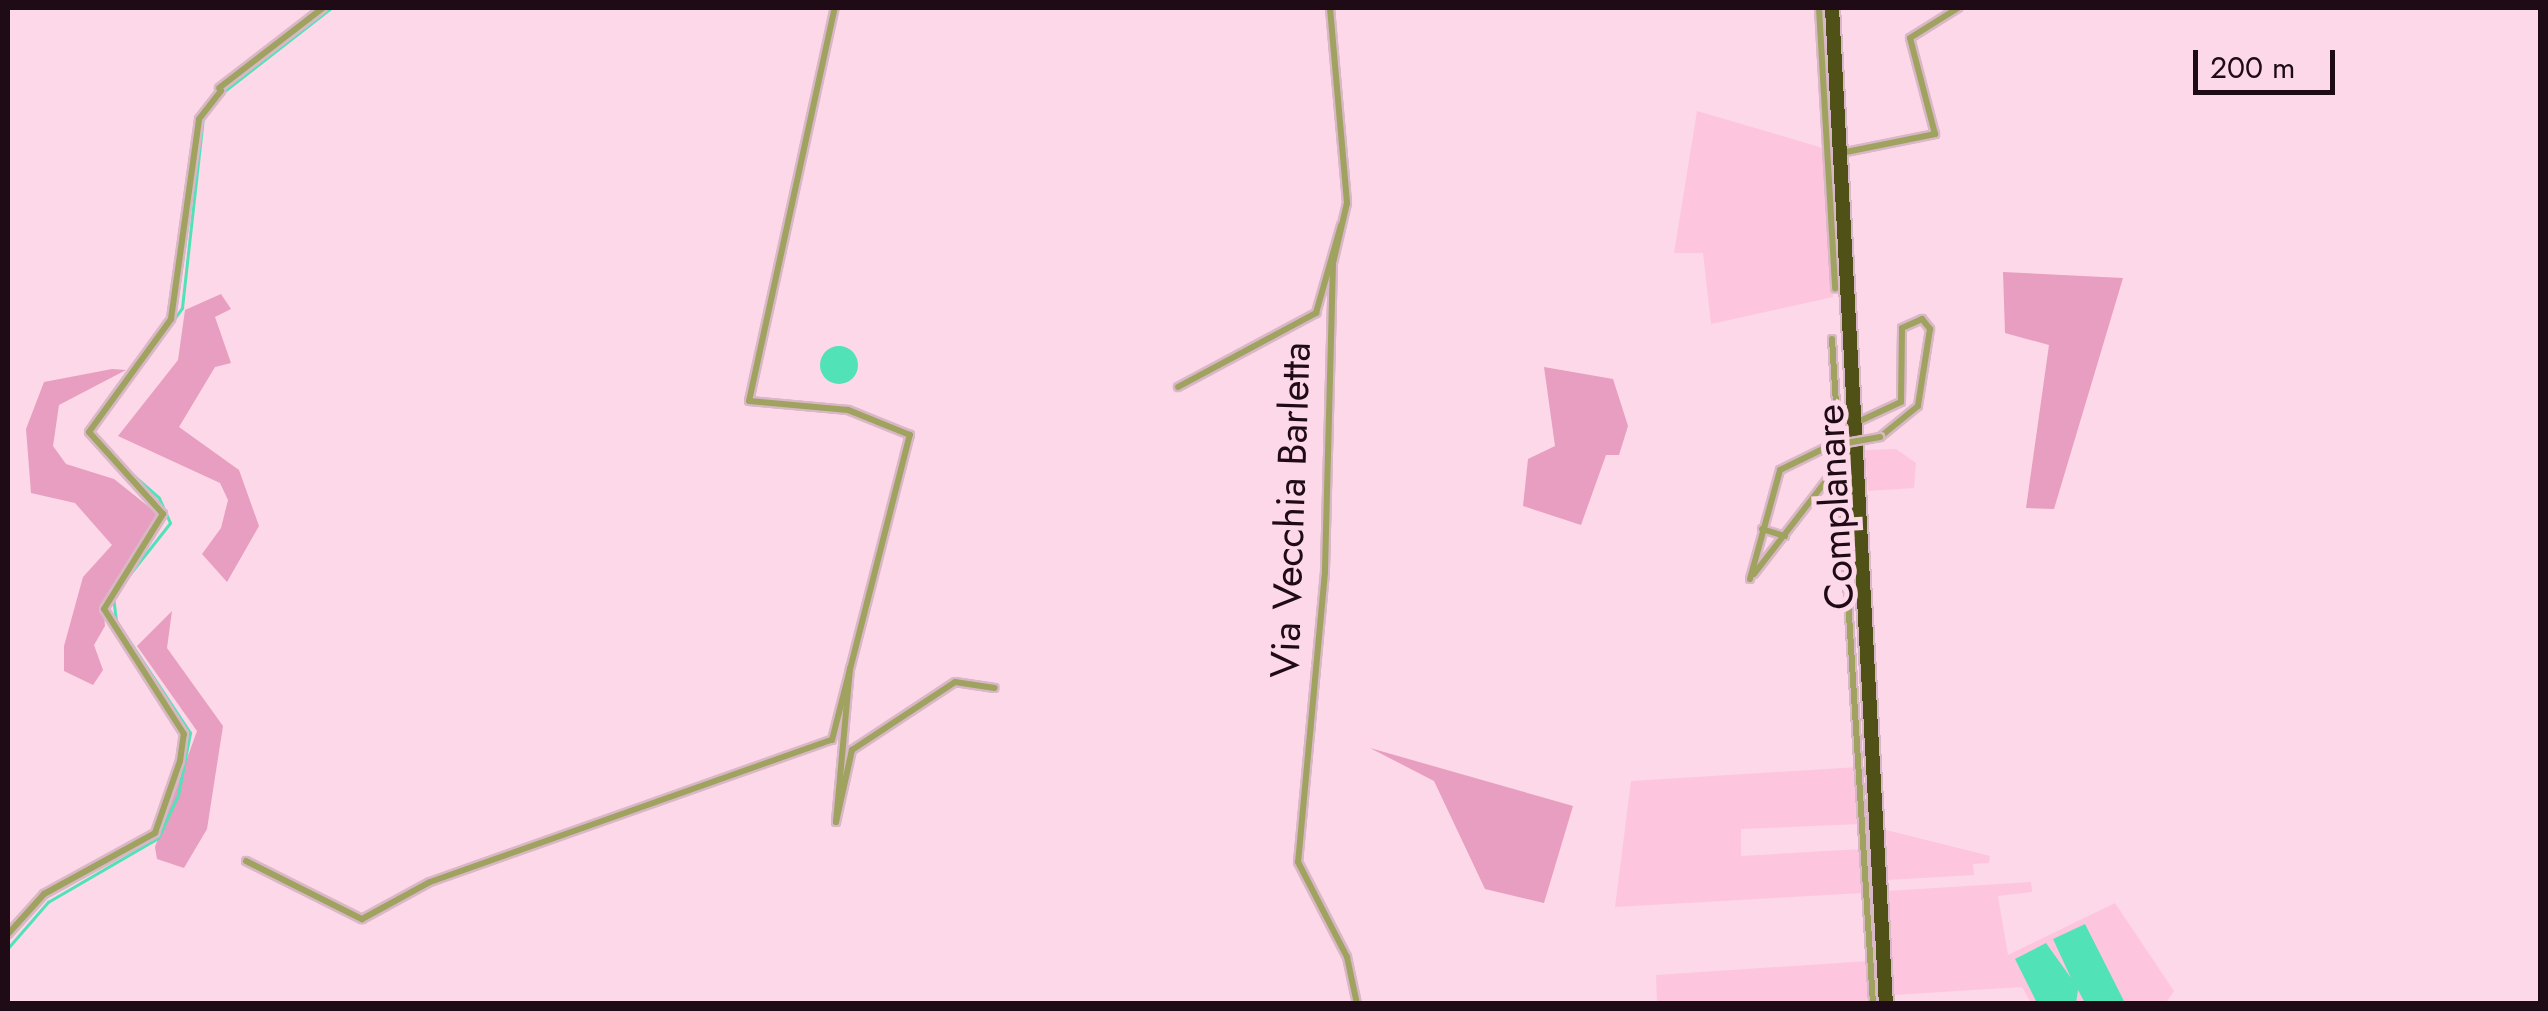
<!DOCTYPE html>
<style>
body{margin:0}
#map{position:relative;width:2548px;height:1011px;overflow:hidden;background:#fdd8e8;font-family:Jost,sans-serif}
div>[style]{position:absolute}
.built>*{inset:0;background:#fdc6de}
.green>*{inset:0;background:#e79ec0}
.water>*{inset:0;background:#52e2b8}
.round{border-radius:50%}
.stream>*{height:2.5px;margin:-1.25px;padding:0 1.25px;transform-origin:1.25px;border-radius:1.25px;background:#52e2b8}
.roads{filter:drop-shadow(2px 0 #d9b7c6) drop-shadow(-2px 0 #d9b7c6) drop-shadow(0 2px #d9b7c6) drop-shadow(0 -2px #d9b7c6)}
.street>*{height:6px;margin:-3px;padding:0 3px;transform-origin:3px;border-radius:3px;background:#a0a260}
.highway>*{height:14px;margin:-7px;padding:0 7px;transform-origin:7px;border-radius:7px;background:#505117}
.bridges{filter:drop-shadow(2px 0 #d9b7c6) drop-shadow(-2px 0 #d9b7c6) drop-shadow(0 2px #d9b7c6) drop-shadow(0 -2px #d9b7c6)}
.street-bridge>*{height:6px;margin:-3px;padding:0 3px;transform-origin:3px;border-radius:3px;background:#a0a260}
span{translate:-50% -50%;white-space:nowrap;text-align:center;line-height:1.15;-webkit-text-stroke:10px #fdd8e8;paint-order:stroke}
.street-label{font-size:40px;color:#1f0b15}
.frame{position:absolute;inset:0;border:10px solid #1f0b15;pointer-events:none}
.scale{position:absolute;left:2193px;top:50px;width:142px;height:45px;box-sizing:border-box;border:5px solid #1f0b15;border-top:0;padding-left:12px;font-size:30px;line-height:35px;white-space:nowrap;color:#1f0b15;-webkit-text-stroke:8px #fdd8e8;paint-order:stroke}
</style>
<div id="map">
<div class="built">
<i style="clip-path:polygon(1697px 111px,1823px 148px,1833px 297px,1711px 324px,1703px 253px,1674px 253px)"></i>
<i style="clip-path:polygon(1896px 449px,1916px 463px,1914px 488px,1868px 491px,1865px 450px)"></i>
<i style="clip-path:polygon(1858px 767px,1861px 824px,1741px 829px,1741px 856px,1862px 849px,1864px 893px,1615px 907px,1631px 781px)"></i>
<i style="clip-path:polygon(1886px 830px,1990px 856px,1989px 863px,1973px 864px,1974px 875px,1888px 880px)"></i>
<i style="clip-path:polygon(2031px 882px,2032px 892px,1998px 896px,2008px 955px,2115px 903px,2174px 991px,2165px 1004px,2031px 1003px,2022px 987px,1894px 995px,1887px 891px)"></i>
<i style="clip-path:polygon(1869px 961px,1871px 1002px,1657px 1003px,1656px 975px)"></i>
</div>
<div class="green">
<i style="clip-path:polygon(2003px 272px,2123px 278px,2054px 509px,2026px 508px,2049px 345px,2005px 333px)"></i>
<i style="clip-path:polygon(221px 294px,231px 309px,215px 317px,231px 363px,215px 367px,179px 427px,239px 470px,259px 526px,227px 582px,202px 554px,221px 528px,228px 500px,220px 483px,118px 436px,178px 360px,185px 310px)"></i>
<i style="clip-path:polygon(1544px 367px,1613px 379px,1628px 426px,1619px 455px,1606px 455px,1581px 525px,1523px 506px,1528px 459px,1555px 446px)"></i>
<i style="clip-path:polygon(112px 369px,126px 370px,59px 405px,53px 446px,66px 464px,114px 479px,163px 518px,103px 601px,105px 626px,94px 645px,103px 670px,93px 685px,64px 671px,64px 646px,83px 577px,112px 545px,75px 503px,31px 493px,26px 429px,44px 382px)"></i>
<i style="clip-path:polygon(172px 611px,167px 648px,223px 726px,207px 829px,184px 868px,157px 859px,155px 847px,197px 731px,137px 646px)"></i>
<i style="clip-path:polygon(1370px 748px,1573px 806px,1544px 903px,1485px 889px,1434px 781px)"></i>
</div>
<div class="water">
<i class="round" style="left:820px;top:346px;width:38px;height:38px"></i>
<i style="clip-path:polygon(2085px 924px,2125px 1003px,2085px 1003px,2078px 990px,2076px 1003px,2037px 1003px,2015px 959px,2046px 943px,2071px 978px,2053px 939px)"></i>
</div>
<div class="stream">
<i style="left:222px;top:93px;width:138px;rotate:-37.9deg"></i>
<i style="left:120px;top:394px;width:106px;rotate:-54.2deg"></i>
<i style="left:182px;top:308px;width:190px;rotate:-83.7deg"></i>
<i style="left:126px;top:579px;width:71px;rotate:-51.8deg"></i>
<i style="left:170px;top:523px;width:27px;rotate:-114deg"></i>
<i style="left:159px;top:498px;width:43px;rotate:-138.8deg"></i>
<i style="left:8px;top:948px;width:61px;rotate:-49deg"></i>
<i style="left:48px;top:902px;width:127px;rotate:-30.2deg"></i>
<i style="left:158px;top:838px;width:47px;rotate:-65.1deg"></i>
<i style="left:178px;top:795px;width:63px;rotate:-79deg"></i>
<i style="left:190px;top:733px;width:134px;rotate:-123.5deg"></i>
<i style="left:116px;top:621px;width:23px;rotate:-97deg"></i>
</div>
<div class="roads">
<div class="street">
<i style="left:1330px;top:8px;width:196px;rotate:85deg"></i>
<i style="left:1347px;top:203px;width:62px;rotate:103.1deg"></i>
<i style="left:1333px;top:263px;width:309px;rotate:91.5deg"></i>
<i style="left:1325px;top:572px;width:291px;rotate:95.3deg"></i>
<i style="left:1298px;top:862px;width:107px;rotate:62.7deg"></i>
<i style="left:1347px;top:957px;width:48px;rotate:78deg"></i>
<i style="left:1819px;top:8px;width:281px;rotate:86.7deg"></i>
<i style="left:219px;top:88px;width:131px;rotate:-37.6deg"></i>
<i style="left:1846px;top:152px;width:91px;rotate:-11.4deg"></i>
<i style="left:1935px;top:134px;width:99px;rotate:-104.6deg"></i>
<i style="left:1910px;top:38px;width:57px;rotate:-32deg"></i>
<i style="left:1832px;top:339px;width:666px;rotate:86.47deg"></i>
<i style="left:1178px;top:387px;width:157px;rotate:-28.2deg"></i>
<i style="left:1316px;top:313px;width:91px;rotate:-74.1deg"></i>
<i style="left:1860px;top:421px;width:45px;rotate:-24.9deg"></i>
<i style="left:1901px;top:402px;width:74px;rotate:-89.2deg"></i>
<i style="left:1902px;top:328px;width:22px;rotate:-24deg"></i>
<i style="left:1922px;top:319px;width:13px;rotate:51deg"></i>
<i style="left:1930px;top:329px;width:78px;rotate:98.9deg"></i>
<i style="left:1918px;top:406px;width:49px;rotate:140.8deg"></i>
<i style="left:1762px;top:529px;width:24px;rotate:17deg"></i>
<i style="left:1754px;top:574px;width:145px;rotate:-52.3deg"></i>
<i style="left:1750px;top:579px;width:113px;rotate:-74.6deg"></i>
<i style="left:1780px;top:470px;width:55px;rotate:-26.1deg"></i>
<i style="left:836px;top:822px;width:74px;rotate:-77.5deg"></i>
<i style="left:852px;top:750px;width:123px;rotate:-33.4deg"></i>
<i style="left:955px;top:682px;width:40px;rotate:8.5deg"></i>
<i style="left:836px;top:822px;width:154px;rotate:-84.8deg"></i>
<i style="left:246px;top:861px;width:130px;rotate:26.6deg"></i>
<i style="left:362px;top:919px;width:77px;rotate:-28.6deg"></i>
<i style="left:430px;top:882px;width:426px;rotate:-19.5deg"></i>
<i style="left:832px;top:740px;width:315px;rotate:-75.7deg"></i>
<i style="left:910px;top:435px;width:67px;rotate:-158deg"></i>
<i style="left:848px;top:410px;width:99px;rotate:-174.8deg"></i>
<i style="left:749px;top:401px;width:402px;rotate:-77.7deg"></i>
<i style="left:8px;top:934px;width:54px;rotate:-48deg"></i>
<i style="left:44px;top:894px;width:127px;rotate:-28.8deg"></i>
<i style="left:155px;top:833px;width:76px;rotate:-70.9deg"></i>
<i style="left:180px;top:761px;width:27px;rotate:-82deg"></i>
<i style="left:184px;top:734px;width:148px;rotate:-122.6deg"></i>
<i style="left:104px;top:609px;width:112px;rotate:-58.2deg"></i>
<i style="left:163px;top:514px;width:110px;rotate:-132.1deg"></i>
<i style="left:89px;top:432px;width:140px;rotate:-54deg"></i>
<i style="left:171px;top:319px;width:202px;rotate:-82deg"></i>
<i style="left:199px;top:119px;width:36px;rotate:-52deg"></i>
</div>
<div class="highway">
<i style="left:1832px;top:8px;width:997px;rotate:86.9deg"></i>
</div>
</div>
<div class="bridges">
<div class="street-bridge">
<i style="left:1829px;top:446px;width:52px;rotate:-10deg"></i>
</div>
</div>
<div class="street-label">
<span style="left:1834px;top:507px;rotate:-93deg">Complanare</span>
<span style="left:1290px;top:510px;rotate:-88deg">Via Vecchia Barletta</span>
</div>
<div class="frame"></div>
<div class="scale">200 m</div>
</div>
